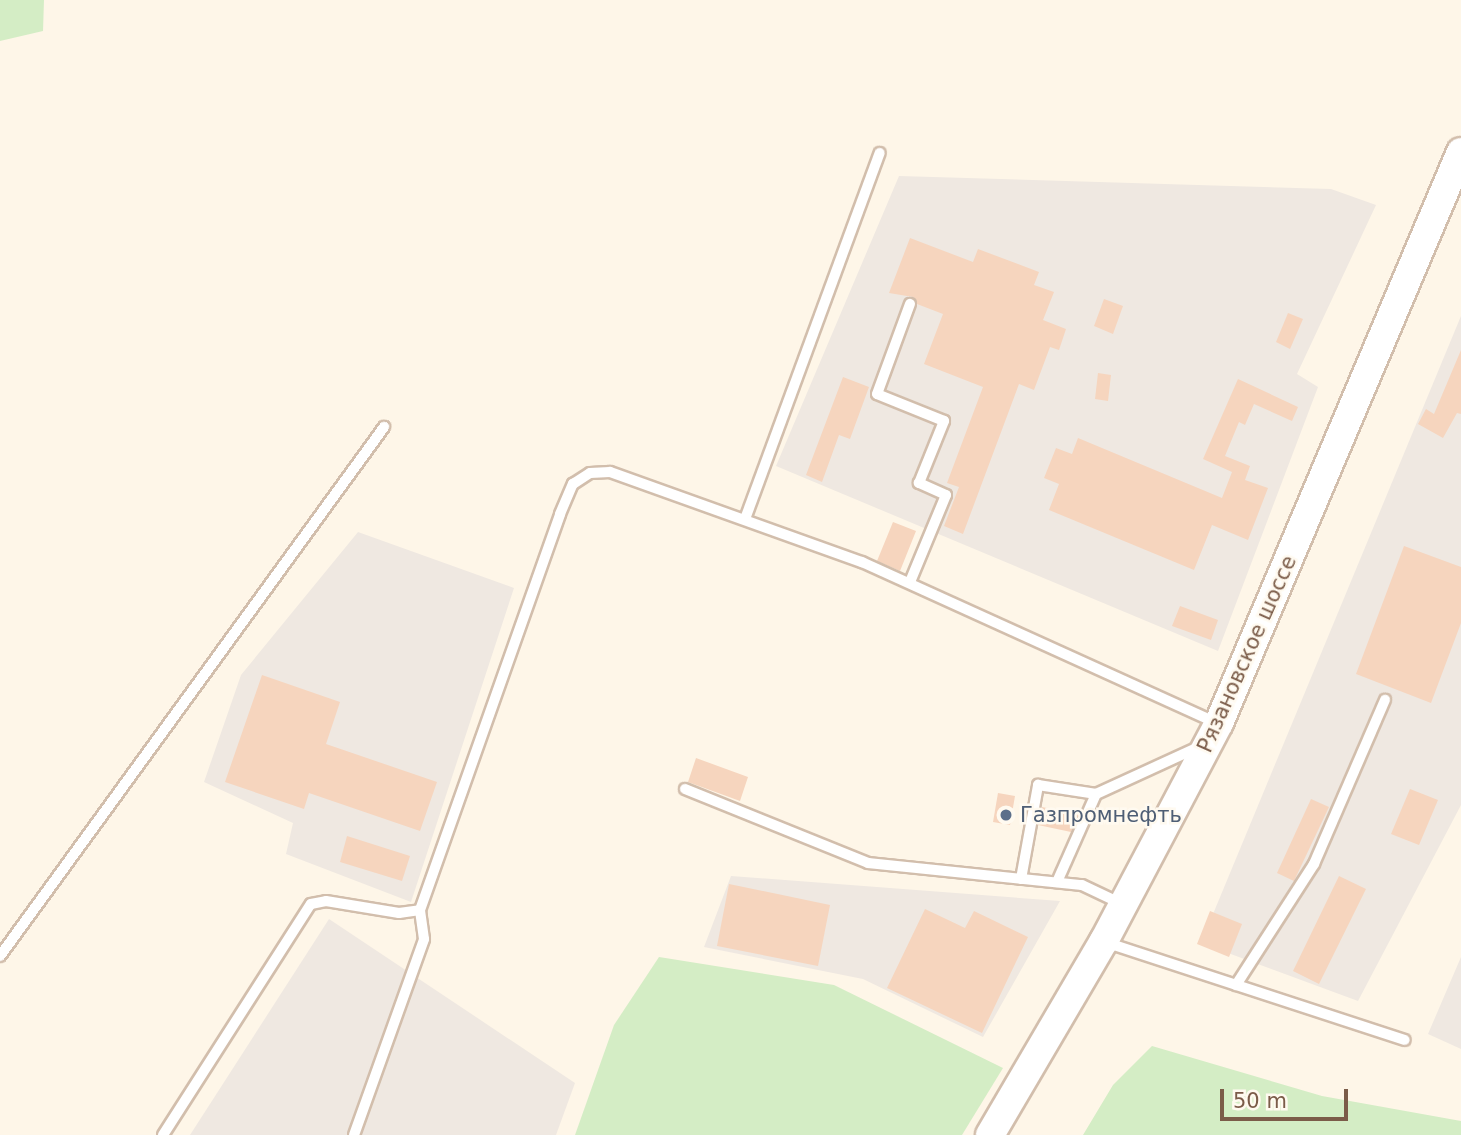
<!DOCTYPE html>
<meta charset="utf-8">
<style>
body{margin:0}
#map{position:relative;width:1461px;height:1135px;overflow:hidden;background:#fef6e8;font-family:"DejaVu Sans",sans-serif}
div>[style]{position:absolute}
.industrial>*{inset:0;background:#efe8e1}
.green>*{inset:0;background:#d4edc5}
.building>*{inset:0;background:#f6d5be}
.roads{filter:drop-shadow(2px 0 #d2beac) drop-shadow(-2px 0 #d2beac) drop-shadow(0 2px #d2beac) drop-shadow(0 -2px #d2beac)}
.lane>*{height:10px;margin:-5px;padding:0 5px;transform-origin:5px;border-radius:5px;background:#fff}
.secondary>*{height:28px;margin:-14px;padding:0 14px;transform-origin:14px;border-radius:14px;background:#fff}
.dots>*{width:19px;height:19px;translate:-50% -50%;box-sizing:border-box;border:4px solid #fffaf0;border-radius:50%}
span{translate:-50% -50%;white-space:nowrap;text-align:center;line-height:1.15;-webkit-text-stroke:5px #fffaf0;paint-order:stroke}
.street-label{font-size:21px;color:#7b5c49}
.service-label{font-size:21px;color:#4e5e75}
.left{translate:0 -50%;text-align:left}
.scale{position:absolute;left:1220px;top:1089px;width:128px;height:32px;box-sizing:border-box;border:4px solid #7b5c49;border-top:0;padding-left:9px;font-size:21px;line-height:24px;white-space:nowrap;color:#7b5c49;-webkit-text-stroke:5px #fffaf0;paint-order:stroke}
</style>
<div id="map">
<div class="industrial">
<i style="clip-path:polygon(899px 176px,1331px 189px,1376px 205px,1297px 374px,1318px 387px,1218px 651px,776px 466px)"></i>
<i style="clip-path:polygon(1461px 316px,1461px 805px,1358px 1001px,1201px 943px)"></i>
<i style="clip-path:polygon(358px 532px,514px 588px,411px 902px,286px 854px,293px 823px,204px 782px,241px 675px)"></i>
<i style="clip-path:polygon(731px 876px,1060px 901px,983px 1037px,863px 979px,704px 947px)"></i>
<i style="clip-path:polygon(329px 919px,575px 1083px,556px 1135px,190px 1135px)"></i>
<i style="clip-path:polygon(1461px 957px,1461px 1049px,1428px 1034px)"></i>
</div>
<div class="green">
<i style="clip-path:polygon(0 0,44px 0,43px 31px,0 41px)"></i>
<i style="clip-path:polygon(659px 957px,834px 985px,1003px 1068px,962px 1135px,575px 1135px,614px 1025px)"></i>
<i style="clip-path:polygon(1152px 1046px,1322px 1096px,1461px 1121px,1461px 1135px,1083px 1135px,1113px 1085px)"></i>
</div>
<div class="building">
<i style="clip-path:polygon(910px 238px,973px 262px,978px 249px,1039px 272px,1034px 285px,1054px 292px,1043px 320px,1066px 329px,1059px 350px,1050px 347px,1034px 390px,1019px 384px,963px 534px,944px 526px,959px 487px,947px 483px,983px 387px,924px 364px,943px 314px,917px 304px,913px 297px,889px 293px)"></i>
<i style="clip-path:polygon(1104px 299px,1123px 306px,1113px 334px,1094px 326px)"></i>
<i style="clip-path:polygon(1288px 313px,1303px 319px,1290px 349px,1276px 342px)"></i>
<i style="clip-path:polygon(1461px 350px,1461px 414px,1457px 413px,1443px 438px,1418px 424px,1426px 409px,1434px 414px)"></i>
<i style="clip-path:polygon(1098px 373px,1111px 375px,1108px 401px,1095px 399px)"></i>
<i style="clip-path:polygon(843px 377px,869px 387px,850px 439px,839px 435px,822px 482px,806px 475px)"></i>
<i style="clip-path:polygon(1238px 379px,1298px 407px,1292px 421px,1254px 404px,1245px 425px,1239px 422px,1225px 456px,1250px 466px,1245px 480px,1268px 488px,1248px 540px,1212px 525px,1194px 570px,1049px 510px,1059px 484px,1044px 478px,1056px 448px,1072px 454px,1078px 438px,1222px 498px,1232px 472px,1203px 459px)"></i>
<i style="clip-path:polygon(893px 522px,916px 531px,900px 571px,877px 561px)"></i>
<i style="clip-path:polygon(1404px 546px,1461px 567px,1461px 623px,1431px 703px,1356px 674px)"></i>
<i style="clip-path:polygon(1180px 606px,1218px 620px,1211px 640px,1172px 626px)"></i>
<i style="clip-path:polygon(262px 675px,340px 702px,326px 744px,437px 782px,420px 831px,309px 793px,304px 809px,225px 782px)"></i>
<i style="clip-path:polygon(696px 758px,748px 777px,740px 801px,688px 782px)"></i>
<i style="clip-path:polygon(1410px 789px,1438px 800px,1419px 845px,1391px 834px)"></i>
<i style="clip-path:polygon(998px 793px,1015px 796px,1010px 825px,993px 822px)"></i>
<i style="clip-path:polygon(1311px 799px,1329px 807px,1294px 881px,1277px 873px)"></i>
<i style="clip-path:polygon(1042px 807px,1079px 815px,1071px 832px,1038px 825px)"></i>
<i style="clip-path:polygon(347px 836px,410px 856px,402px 881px,340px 862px)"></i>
<i style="clip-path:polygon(1339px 876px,1366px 889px,1319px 984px,1293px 971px)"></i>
<i style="clip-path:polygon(729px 884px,830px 905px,818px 966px,717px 946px)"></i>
<i style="clip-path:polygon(925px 909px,965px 928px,974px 911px,1028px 937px,982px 1033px,887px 988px)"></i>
<i style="clip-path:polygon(1210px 911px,1242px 924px,1229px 957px,1197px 944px)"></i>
</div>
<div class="roads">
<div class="lane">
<i style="left:745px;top:519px;width:390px;rotate:-69.8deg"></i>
<i style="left:910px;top:582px;width:94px;rotate:-67.5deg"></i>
<i style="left:946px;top:495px;width:30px;rotate:-156deg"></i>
<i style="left:919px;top:483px;width:67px;rotate:-68deg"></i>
<i style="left:944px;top:421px;width:72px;rotate:-158.1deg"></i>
<i style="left:877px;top:394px;width:96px;rotate:-69.9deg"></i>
<i style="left:685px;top:789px;width:197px;rotate:22deg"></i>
<i style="left:868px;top:863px;width:215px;rotate:5.9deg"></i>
<i style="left:1082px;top:885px;width:42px;rotate:25.3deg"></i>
<i style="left:1021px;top:879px;width:96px;rotate:-79.7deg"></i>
<i style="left:1038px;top:785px;width:59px;rotate:8.8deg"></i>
<i style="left:1096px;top:794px;width:115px;rotate:-24.6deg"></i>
<i style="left:1057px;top:882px;width:96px;rotate:-66.1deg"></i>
<i style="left:1108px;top:943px;width:312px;rotate:18.1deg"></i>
<i style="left:0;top:956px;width:654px;rotate:-54.02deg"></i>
<i style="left:1236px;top:985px;width:144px;rotate:-57.2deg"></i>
<i style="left:1314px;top:864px;width:179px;rotate:-66.6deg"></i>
<i style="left:163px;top:1135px;width:274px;rotate:-57.4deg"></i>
<i style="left:311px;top:904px;width:15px;rotate:-11deg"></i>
<i style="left:326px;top:901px;width:74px;rotate:9.3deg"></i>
<i style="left:399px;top:913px;width:21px;rotate:-8deg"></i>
<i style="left:420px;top:910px;width:420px;rotate:-70.5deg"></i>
<i style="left:560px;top:514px;width:33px;rotate:-67deg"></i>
<i style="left:573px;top:484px;width:20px;rotate:-33deg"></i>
<i style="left:590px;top:473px;width:20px;rotate:-3deg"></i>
<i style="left:610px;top:472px;width:268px;rotate:19.7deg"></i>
<i style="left:862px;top:562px;width:388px;rotate:24.4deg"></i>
<i style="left:354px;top:1135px;width:208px;rotate:-70.3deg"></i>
<i style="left:424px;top:939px;width:29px;rotate:-98deg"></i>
</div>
<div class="secondary">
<i style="left:990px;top:1135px;width:225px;rotate:-59.6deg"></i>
<i style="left:1104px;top:941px;width:246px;rotate:-62.2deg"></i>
<i style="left:1219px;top:723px;width:620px;rotate:-67.03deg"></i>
</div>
</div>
<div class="dots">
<i style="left:1006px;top:815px;background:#5c6f8a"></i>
</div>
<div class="street-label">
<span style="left:1247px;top:654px;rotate:-66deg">Рязановское шоссе</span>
</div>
<div class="service-label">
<span class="left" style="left:1020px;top:815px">Газпромнефть</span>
</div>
<div class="scale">50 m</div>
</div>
